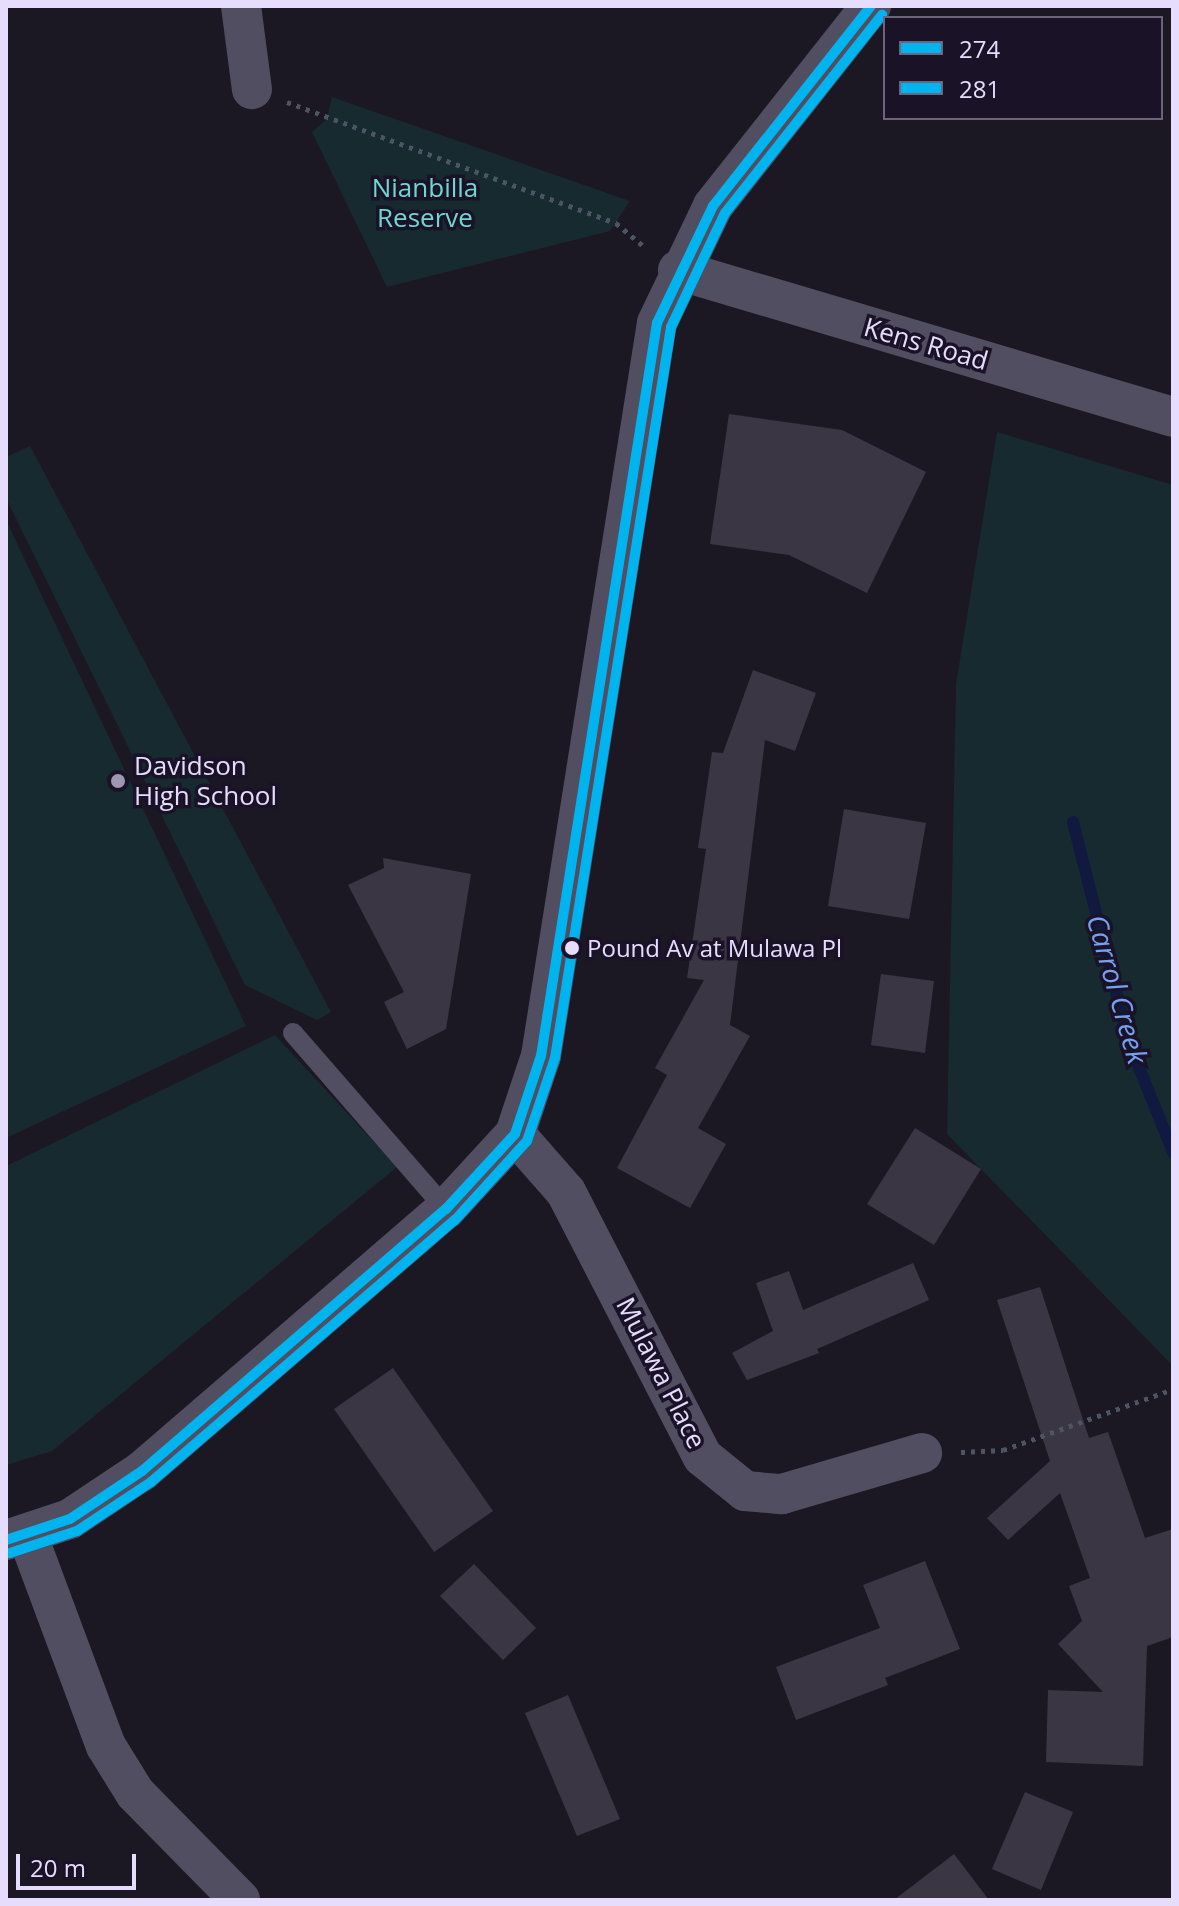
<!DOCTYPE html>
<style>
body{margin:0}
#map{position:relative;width:1179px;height:1906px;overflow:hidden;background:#1b1823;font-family:"Open Sans",sans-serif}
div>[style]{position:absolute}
.green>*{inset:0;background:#172a2f}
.stream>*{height:12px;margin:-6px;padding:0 6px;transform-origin:6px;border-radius:6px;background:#111941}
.building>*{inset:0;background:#3b3644}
.path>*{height:5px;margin-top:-2.5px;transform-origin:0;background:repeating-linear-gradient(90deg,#4d5564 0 4px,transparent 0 10px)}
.lane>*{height:20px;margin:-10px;padding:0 10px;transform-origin:10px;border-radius:10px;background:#524e62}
.street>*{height:40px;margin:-20px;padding:0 20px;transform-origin:20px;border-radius:20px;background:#524e62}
.bus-1>*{height:10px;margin:-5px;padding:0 5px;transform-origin:5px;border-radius:5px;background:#00b5ef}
.bus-2>*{height:10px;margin:-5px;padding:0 5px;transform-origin:5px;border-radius:5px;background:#00b5ef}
.dots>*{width:22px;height:22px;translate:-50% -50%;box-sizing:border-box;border:4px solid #1a1328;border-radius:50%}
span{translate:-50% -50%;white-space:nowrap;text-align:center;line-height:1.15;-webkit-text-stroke:7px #1a1328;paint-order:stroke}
.bus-label{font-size:24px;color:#e6dcfc}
.left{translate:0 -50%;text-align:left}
.park-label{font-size:26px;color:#6ed7cf}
.street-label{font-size:26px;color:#e6dcfc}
.poi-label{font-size:26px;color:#e6dcfc}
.water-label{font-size:28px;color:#74a1f3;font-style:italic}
.frame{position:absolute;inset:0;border:8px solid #e6dcfc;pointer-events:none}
.legend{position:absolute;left:883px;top:16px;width:280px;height:104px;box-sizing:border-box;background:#1a1328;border:2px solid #6c637d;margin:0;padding:10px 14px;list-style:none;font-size:24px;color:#e6dcfc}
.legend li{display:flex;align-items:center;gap:16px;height:40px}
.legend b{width:40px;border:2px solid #6c637d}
.scale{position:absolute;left:16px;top:1854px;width:120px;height:36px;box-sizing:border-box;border:4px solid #e6dcfc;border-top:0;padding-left:10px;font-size:24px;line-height:28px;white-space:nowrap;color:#e6dcfc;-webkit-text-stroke:6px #1a1328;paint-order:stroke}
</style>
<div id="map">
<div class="green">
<i style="clip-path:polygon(332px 97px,630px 201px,610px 231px,387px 287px,312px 132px,327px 119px)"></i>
<i style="clip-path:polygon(997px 432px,1173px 485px,1173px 1366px,947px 1134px,956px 684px)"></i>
<i style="clip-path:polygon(30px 446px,331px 1012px,317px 1020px,245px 985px,6px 498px,6px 457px)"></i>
<i style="clip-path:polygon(6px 520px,246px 1026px,6px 1138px)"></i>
<i style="clip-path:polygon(275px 1035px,397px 1167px,52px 1451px,6px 1465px,6px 1166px)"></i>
</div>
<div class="stream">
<i style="left:1073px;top:822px;width:225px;rotate:75.8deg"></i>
<i style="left:1128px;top:1040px;width:121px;rotate:68.1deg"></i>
</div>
<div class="building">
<i style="clip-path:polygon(729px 414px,842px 430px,926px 472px,867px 593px,789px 555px,710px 544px)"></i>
<i style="clip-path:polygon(753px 670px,816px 693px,795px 751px,765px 740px,730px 1025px,750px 1036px,698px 1128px,726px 1144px,690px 1208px,617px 1168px,667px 1075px,655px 1068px,704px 980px,687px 978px,706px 849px,698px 848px,712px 752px,723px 753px)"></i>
<i style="clip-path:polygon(844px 809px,926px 823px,909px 919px,828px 906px)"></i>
<i style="clip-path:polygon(383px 858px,471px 874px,446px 1029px,407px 1049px,384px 1002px,404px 992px,348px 885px,384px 868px)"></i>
<i style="clip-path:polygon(881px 974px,934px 981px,925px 1053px,871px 1045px)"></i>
<i style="clip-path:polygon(915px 1128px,981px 1169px,934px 1245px,867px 1204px)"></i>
<i style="clip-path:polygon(913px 1263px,929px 1300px,817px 1349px,819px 1353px,747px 1380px,732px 1353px,773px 1331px,756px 1283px,789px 1271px,803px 1310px)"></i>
<i style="clip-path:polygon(1040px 1287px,1089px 1438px,1108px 1432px,1145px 1538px,1173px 1529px,1173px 1637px,1147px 1646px,1143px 1766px,1046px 1762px,1048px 1690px,1103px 1692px,1058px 1644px,1082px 1621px,1069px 1586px,1090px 1578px,1060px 1493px,1008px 1540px,987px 1518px,1050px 1461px,997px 1300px)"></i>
<i style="clip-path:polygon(393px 1368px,493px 1511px,434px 1552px,334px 1409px)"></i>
<i style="clip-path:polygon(925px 1561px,960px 1649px,885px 1678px,888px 1685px,796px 1720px,776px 1667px,880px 1628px,863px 1585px)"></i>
<i style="clip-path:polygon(474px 1564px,536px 1628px,503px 1660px,440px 1596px)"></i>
<i style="clip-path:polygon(568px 1695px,620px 1819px,577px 1836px,525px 1713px)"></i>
<i style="clip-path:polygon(1025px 1792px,1073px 1812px,1041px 1890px,992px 1869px)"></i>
<i style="clip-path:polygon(954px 1854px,989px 1900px,894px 1900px)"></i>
</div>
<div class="path">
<i style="left:287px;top:102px;width:351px;rotate:20.2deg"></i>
<i style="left:616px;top:223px;width:39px;rotate:40deg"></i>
<i style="left:961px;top:1452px;width:42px;rotate:-2.7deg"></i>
<i style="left:1003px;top:1450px;width:181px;rotate:-19.7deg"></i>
</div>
<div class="lane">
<i style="left:293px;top:1033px;width:233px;rotate:49deg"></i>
</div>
<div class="street">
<i style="left:241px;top:6px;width:84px;rotate:82.5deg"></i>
<i style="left:678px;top:270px;width:516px;rotate:16.54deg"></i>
<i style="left:515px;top:1134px;width:77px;rotate:48.7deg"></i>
<i style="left:566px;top:1192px;width:298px;rotate:62.7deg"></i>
<i style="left:703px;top:1457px;width:54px;rotate:39deg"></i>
<i style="left:745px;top:1491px;width:37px;rotate:5deg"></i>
<i style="left:782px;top:1494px;width:146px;rotate:-16.3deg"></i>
<i style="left:27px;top:1534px;width:226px;rotate:69.6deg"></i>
<i style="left:106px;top:1746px;width:55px;rotate:58.3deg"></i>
<i style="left:135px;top:1793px;width:150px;rotate:45.5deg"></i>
<i style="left:6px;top:1540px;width:67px;rotate:-18.2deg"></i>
<i style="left:70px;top:1519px;width:87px;rotate:-33.7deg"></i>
<i style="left:142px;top:1471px;width:401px;rotate:-40.8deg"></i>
<i style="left:446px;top:1209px;width:102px;rotate:-47.4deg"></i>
<i style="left:515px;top:1134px;width:82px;rotate:-71.6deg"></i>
<i style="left:541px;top:1056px;width:742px;rotate:-81.01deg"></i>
<i style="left:657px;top:323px;width:130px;rotate:-64.4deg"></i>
<i style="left:713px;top:206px;width:255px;rotate:-51.7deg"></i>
</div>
<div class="bus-1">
<i style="left:6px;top:1540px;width:67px;rotate:-18.2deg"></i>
<i style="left:70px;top:1519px;width:87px;rotate:-33.7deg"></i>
<i style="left:142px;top:1471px;width:401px;rotate:-40.8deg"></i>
<i style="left:446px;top:1209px;width:102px;rotate:-47.4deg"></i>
<i style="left:515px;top:1134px;width:82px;rotate:-71.6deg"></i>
<i style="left:541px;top:1056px;width:742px;rotate:-81.01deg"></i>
<i style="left:657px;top:323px;width:130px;rotate:-64.4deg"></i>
<i style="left:713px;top:206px;width:255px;rotate:-51.7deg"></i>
</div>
<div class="bus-2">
<i style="left:10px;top:1553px;width:71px;rotate:-18.2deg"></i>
<i style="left:77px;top:1531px;width:89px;rotate:-33.5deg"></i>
<i style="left:151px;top:1482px;width:401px;rotate:-40.8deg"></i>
<i style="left:455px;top:1220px;width:107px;rotate:-47.7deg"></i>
<i style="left:527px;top:1141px;width:88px;rotate:-71.4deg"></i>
<i style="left:555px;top:1058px;width:740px;rotate:-80.98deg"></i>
<i style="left:671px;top:327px;width:126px;rotate:-64.7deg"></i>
<i style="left:725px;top:213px;width:253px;rotate:-51.6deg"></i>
</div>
<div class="dots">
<i style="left:118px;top:781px;background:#9f97b0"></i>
<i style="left:572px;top:948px;background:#e6dcfc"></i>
</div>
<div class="bus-label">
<span class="left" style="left:587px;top:948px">Pound Av at Mulawa Pl</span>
</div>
<div class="park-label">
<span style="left:425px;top:203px">Nianbilla<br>Reserve</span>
</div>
<div class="street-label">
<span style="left:926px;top:344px;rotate:16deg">Kens Road</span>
<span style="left:661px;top:1373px;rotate:63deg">Mulawa Place</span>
</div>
<div class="poi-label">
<span class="left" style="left:134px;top:781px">Davidson<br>High School</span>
</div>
<div class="water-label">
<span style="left:1118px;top:989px;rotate:74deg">Carrol Creek</span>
</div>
<div class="frame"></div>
<ul class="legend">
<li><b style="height:10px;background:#00b5ef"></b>274</li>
<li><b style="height:10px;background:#00b5ef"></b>281</li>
</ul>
<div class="scale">20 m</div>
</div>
